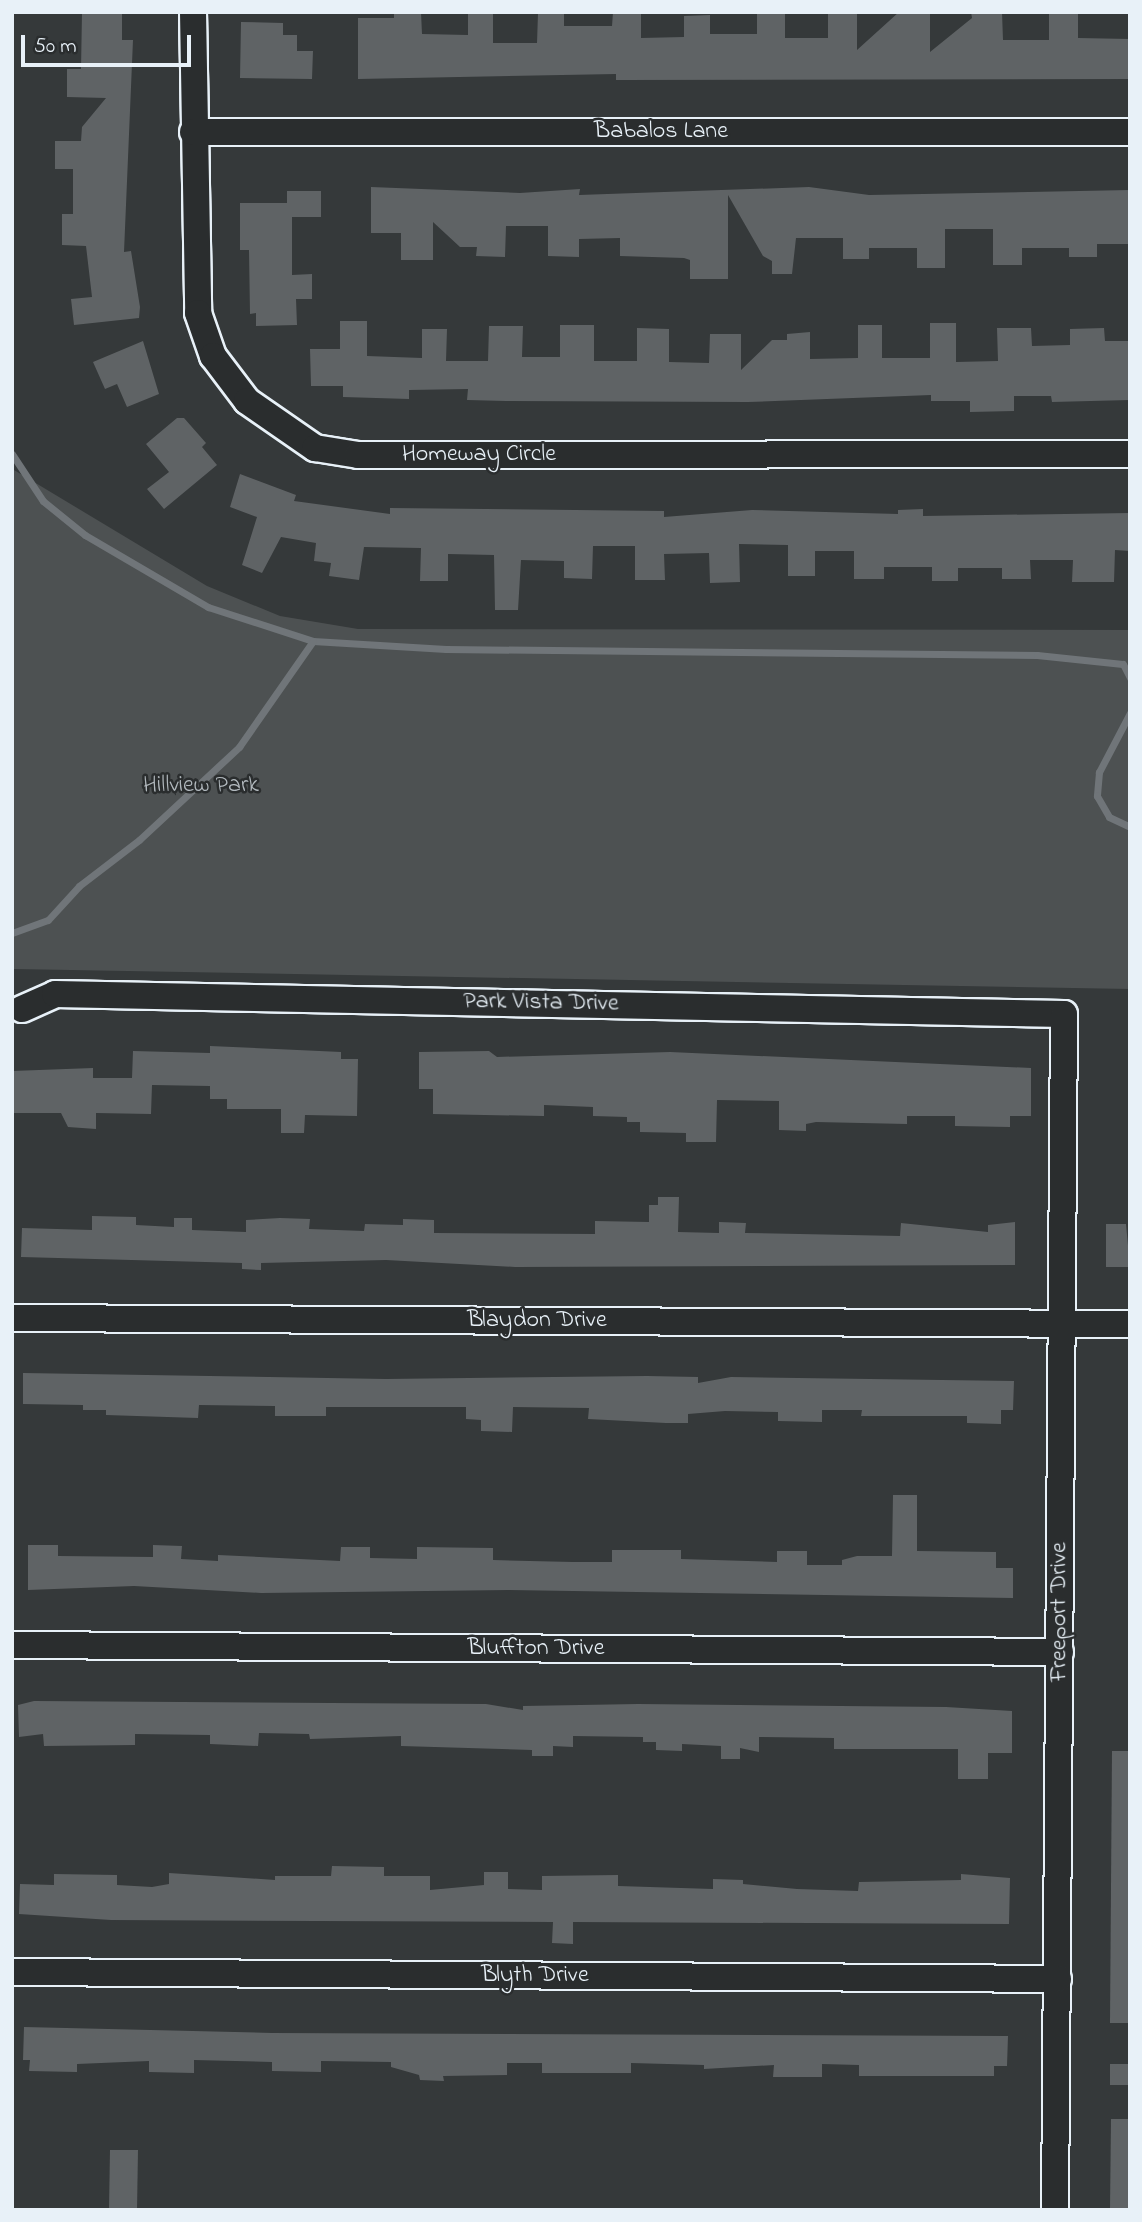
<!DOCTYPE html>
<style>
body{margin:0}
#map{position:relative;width:1142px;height:2222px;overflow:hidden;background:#35393a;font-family:"Indie Flower",sans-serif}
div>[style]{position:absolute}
.green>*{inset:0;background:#4d5152}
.stream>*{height:7px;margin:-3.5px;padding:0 3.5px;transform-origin:3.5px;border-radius:3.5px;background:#707579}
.building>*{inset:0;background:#5f6365}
.roads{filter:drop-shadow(2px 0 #e8f1f8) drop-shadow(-2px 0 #e8f1f8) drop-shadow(0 2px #e8f1f8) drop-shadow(0 -2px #e8f1f8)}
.street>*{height:26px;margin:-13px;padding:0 13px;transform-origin:13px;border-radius:13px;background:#2a2d2e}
span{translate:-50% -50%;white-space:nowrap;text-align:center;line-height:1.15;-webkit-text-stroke:5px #2a2d2e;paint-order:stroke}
.street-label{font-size:24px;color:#e8f1f8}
.park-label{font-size:24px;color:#b2b9be}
.frame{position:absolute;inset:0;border:14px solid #e8f1f8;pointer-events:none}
.scale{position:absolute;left:21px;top:35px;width:170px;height:32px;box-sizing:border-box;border:4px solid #e8f1f8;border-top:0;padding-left:9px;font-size:21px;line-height:24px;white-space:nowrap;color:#e8f1f8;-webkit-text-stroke:5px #2a2d2e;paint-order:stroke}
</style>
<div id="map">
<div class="green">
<i style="clip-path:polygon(14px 470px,207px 586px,280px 616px,358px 629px,1130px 630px,1130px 989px,14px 969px)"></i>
</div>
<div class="stream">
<i style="left:12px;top:454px;width:56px;rotate:56.6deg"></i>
<i style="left:43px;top:501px;width:54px;rotate:39deg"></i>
<i style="left:85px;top:535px;width:143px;rotate:30.3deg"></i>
<i style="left:208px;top:607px;width:110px;rotate:17.9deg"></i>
<i style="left:313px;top:641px;width:133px;rotate:3.4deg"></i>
<i style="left:446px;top:649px;width:591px;rotate:0.58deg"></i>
<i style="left:1037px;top:655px;width:86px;rotate:6deg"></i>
<i style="left:1123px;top:664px;width:16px;rotate:63deg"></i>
<i style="left:1130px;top:713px;width:67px;rotate:117.7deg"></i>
<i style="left:1099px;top:772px;width:24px;rotate:95deg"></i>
<i style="left:1097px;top:796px;width:24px;rotate:60deg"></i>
<i style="left:1109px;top:817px;width:23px;rotate:25deg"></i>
<i style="left:12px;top:933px;width:38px;rotate:-20deg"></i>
<i style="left:48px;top:920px;width:46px;rotate:-47.6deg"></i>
<i style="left:79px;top:886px;width:76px;rotate:-37.5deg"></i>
<i style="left:139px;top:840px;width:137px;rotate:-42.9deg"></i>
<i style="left:239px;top:747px;width:129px;rotate:-55.1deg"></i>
</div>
<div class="building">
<i style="clip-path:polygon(82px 12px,122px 12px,122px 40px,133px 40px,124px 252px,131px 251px,140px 307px,139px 318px,74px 325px,71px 299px,92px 297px,86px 246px,62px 245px,62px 214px,73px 214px,73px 169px,55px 169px,55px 141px,81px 141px,82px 127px,106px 98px,67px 97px,67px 69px,81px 69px)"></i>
<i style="clip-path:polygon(394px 12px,421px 12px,422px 34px,468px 35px,468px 12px,493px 12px,493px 43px,537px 43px,538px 13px,564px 13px,564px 26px,612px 26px,613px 12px,641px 12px,641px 38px,684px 37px,684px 16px,710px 15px,710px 34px,757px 34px,757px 12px,785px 12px,785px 38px,828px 38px,828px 12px,857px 12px,857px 50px,899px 12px,930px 12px,930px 52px,972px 18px,971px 12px,1002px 12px,1003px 40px,1049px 40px,1049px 12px,1078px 13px,1078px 38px,1130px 39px,1130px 79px,616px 80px,616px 74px,358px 79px,358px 18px,394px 18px)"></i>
<i style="clip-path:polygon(241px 22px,283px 23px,283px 35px,297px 35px,297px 51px,313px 51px,312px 79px,240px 78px)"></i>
<i style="clip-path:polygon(371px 187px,520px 193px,580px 189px,579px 195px,809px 187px,869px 195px,1130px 190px,1130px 244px,1097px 244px,1097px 257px,1069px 257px,1069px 248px,1022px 248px,1022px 265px,993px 265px,993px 229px,945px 229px,945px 268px,917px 268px,917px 248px,869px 248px,869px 259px,843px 259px,843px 238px,796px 238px,792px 274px,772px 274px,772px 261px,763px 256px,728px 195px,728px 279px,690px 279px,690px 260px,684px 258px,620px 256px,620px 238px,579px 239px,579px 257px,548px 256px,548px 226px,506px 226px,505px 257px,476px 256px,477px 247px,460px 247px,433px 222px,433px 260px,401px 260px,401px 233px,371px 233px)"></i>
<i style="clip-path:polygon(287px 191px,321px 191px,321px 217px,292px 217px,292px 275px,312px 274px,312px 299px,296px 299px,297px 325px,256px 326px,256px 313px,250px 314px,249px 250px,240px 250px,240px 203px,287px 203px)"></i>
<i style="clip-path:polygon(340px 321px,367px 321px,367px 356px,422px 358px,422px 329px,447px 329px,446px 361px,488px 361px,489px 326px,523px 326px,522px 357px,560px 357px,560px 325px,594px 325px,594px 361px,637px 361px,637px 328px,669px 329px,669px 362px,709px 363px,710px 334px,741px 334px,741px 370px,772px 340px,787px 340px,787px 334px,810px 332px,810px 359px,858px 358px,858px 325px,882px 325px,882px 358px,930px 358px,930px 323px,956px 323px,956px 362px,998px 361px,997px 328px,1031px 328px,1032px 346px,1070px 345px,1070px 329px,1104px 328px,1105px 341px,1130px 341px,1130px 400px,1052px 402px,1051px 396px,1014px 396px,1014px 411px,970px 412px,970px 401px,931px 401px,931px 395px,748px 402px,506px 401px,467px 400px,468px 389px,409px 390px,409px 399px,343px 397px,343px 386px,311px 386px,310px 349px,340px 349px)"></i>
<i style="clip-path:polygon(143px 341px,159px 394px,127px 407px,117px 384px,105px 389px,93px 362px)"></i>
<i style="clip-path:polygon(177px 418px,184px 418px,206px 443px,202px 447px,217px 465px,164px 509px,147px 489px,169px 472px,146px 444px)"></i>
<i style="clip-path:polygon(240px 474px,296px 495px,294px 501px,390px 514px,390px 508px,664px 511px,664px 517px,752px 510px,898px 514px,898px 510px,923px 509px,923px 516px,1130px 513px,1130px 551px,1115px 550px,1114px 582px,1072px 582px,1073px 560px,1030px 560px,1031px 579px,1002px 579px,1002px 568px,958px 568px,958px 581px,932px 581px,932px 567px,884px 567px,884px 579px,854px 579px,854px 551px,815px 551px,815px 576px,788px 576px,788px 545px,739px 544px,740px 582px,710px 583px,709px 553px,664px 554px,665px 580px,635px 580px,635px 546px,593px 546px,592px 579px,564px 578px,564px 561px,521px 560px,518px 610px,495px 610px,494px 555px,448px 554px,448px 581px,420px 581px,421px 548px,364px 547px,359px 580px,329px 576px,331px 563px,314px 561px,316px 543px,281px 537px,262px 573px,242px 565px,257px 517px,230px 507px)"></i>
<i style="clip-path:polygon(210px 1046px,341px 1052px,341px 1059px,358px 1059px,357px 1116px,305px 1115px,304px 1133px,281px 1133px,281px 1109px,227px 1109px,227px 1099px,210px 1099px,210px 1086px,152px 1085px,151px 1114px,96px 1113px,96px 1129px,68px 1127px,61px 1113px,12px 1113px,12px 1071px,93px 1068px,93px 1078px,132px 1078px,133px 1051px,210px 1053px)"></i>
<i style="clip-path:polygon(489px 1051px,497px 1057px,670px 1052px,1031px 1068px,1031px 1116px,1010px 1116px,1010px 1127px,955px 1126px,955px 1116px,907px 1116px,907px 1124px,816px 1122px,806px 1124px,806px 1131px,779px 1130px,779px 1101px,717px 1100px,716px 1142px,686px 1142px,686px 1133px,640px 1132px,640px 1122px,627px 1122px,627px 1117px,593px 1116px,593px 1107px,544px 1105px,544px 1116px,433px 1114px,433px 1089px,419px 1089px,419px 1052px)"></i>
<i style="clip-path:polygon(658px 1197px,679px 1197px,678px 1232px,719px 1233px,719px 1222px,746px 1223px,745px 1233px,900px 1236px,901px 1223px,988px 1232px,988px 1225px,1015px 1222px,1015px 1265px,515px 1267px,386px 1260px,261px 1263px,261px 1270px,242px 1269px,242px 1263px,21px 1257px,22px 1228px,92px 1230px,92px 1216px,136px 1217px,136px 1225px,174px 1227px,174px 1218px,192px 1218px,192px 1230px,246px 1232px,246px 1220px,280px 1218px,310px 1219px,309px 1229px,364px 1231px,365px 1224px,403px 1225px,403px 1219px,434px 1220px,434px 1233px,595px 1234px,595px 1221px,649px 1222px,649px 1205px,658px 1205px)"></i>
<i style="clip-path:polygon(1106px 1224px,1126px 1224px,1130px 1267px,1106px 1267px)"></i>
<i style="clip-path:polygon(23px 1373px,386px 1379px,647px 1376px,698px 1377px,698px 1383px,731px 1377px,1014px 1381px,1013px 1410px,1001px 1410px,1001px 1424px,967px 1423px,967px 1416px,861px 1416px,862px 1410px,822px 1410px,822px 1422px,778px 1421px,778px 1412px,725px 1411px,688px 1414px,688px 1423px,666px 1423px,588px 1419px,589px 1408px,513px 1407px,512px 1432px,481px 1431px,481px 1420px,466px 1419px,466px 1407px,326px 1407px,326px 1416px,275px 1416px,275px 1406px,199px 1405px,198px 1418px,106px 1415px,106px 1410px,83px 1410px,83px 1405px,23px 1404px)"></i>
<i style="clip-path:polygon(893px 1495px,917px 1495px,917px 1551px,996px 1552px,996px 1568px,1013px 1568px,1013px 1598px,509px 1590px,261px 1593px,134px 1586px,28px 1590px,28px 1545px,58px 1545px,58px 1556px,153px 1557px,153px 1545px,182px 1546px,181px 1559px,218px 1561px,218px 1555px,340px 1561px,341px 1547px,370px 1547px,370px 1558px,417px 1559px,417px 1547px,493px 1548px,493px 1560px,573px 1562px,612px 1562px,612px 1550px,681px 1550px,681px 1559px,777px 1562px,777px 1551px,807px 1551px,807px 1565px,842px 1565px,842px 1560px,857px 1556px,892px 1556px)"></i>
<i style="clip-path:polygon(34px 1701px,486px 1704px,523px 1710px,523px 1706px,638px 1704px,946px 1707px,1012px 1711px,1012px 1753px,988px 1753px,988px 1779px,958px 1779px,958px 1749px,834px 1749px,834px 1738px,759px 1737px,759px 1752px,740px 1748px,740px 1759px,721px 1759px,721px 1746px,682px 1744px,682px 1751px,656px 1750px,656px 1742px,643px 1742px,643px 1737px,573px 1736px,573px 1747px,553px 1746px,553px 1756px,532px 1756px,532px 1750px,401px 1746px,401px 1736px,310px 1739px,309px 1734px,259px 1733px,258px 1746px,210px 1744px,210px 1735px,135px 1734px,135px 1745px,44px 1746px,43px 1734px,19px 1737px,18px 1705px)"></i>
<i style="clip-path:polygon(1112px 1751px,1130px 1751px,1130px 2023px,1110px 2023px)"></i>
<i style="clip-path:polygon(332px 1866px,384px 1867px,384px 1876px,430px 1876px,430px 1890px,484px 1885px,484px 1872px,508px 1872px,508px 1889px,542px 1890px,542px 1876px,618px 1875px,618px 1886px,713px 1889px,713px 1879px,743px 1880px,743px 1884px,797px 1889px,858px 1891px,859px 1882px,961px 1880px,961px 1874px,1010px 1878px,1009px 1924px,573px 1922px,573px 1944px,552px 1943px,553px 1922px,111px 1920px,19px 1914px,20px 1884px,54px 1885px,54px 1874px,117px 1875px,117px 1885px,152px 1887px,169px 1884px,169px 1873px,275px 1880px,275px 1876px,331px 1876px)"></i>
<i style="clip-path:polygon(24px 2027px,272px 2033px,1008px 2036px,1007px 2066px,994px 2066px,994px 2076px,859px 2076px,859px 2065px,822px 2064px,822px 2077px,773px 2077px,774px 2065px,704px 2069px,704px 2065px,631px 2063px,631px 2073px,542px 2073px,542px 2063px,507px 2063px,507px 2075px,443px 2076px,444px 2081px,420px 2080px,419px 2075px,391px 2067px,391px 2062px,321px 2061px,321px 2072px,272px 2071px,272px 2062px,194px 2060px,194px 2073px,149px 2072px,149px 2061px,77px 2064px,77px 2072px,29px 2071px,30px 2060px,23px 2060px)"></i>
<i style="clip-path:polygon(1110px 2064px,1130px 2064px,1130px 2085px,1110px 2085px)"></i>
<i style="clip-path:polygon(1111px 2119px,1130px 2119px,1130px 2209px,1110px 2209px)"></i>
<i style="clip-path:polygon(110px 2150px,138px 2150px,137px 2210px,109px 2210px)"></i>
</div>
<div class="roads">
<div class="street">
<i style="left:193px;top:12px;width:301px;rotate:89deg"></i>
<i style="left:198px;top:313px;width:46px;rotate:70.8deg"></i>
<i style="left:213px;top:356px;width:56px;rotate:52.9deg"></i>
<i style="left:247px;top:401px;width:83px;rotate:34.7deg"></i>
<i style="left:315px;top:448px;width:44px;rotate:9.2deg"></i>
<i style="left:358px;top:455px;width:772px;rotate:-0.07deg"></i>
<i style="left:193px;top:132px;width:937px"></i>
<i style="left:22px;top:1009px;width:36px;rotate:-24deg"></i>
<i style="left:55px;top:994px;width:1009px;rotate:1.14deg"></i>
<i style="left:1064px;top:1014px;width:1196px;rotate:90.43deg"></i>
<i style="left:12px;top:1318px;width:1118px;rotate:0.31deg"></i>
<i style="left:12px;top:1645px;width:1048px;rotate:0.38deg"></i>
<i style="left:12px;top:1972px;width:1046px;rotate:0.38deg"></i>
</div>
</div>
<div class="street-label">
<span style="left:661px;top:132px">Babalos Lane</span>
<span style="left:479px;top:455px">Homeway Circle</span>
<span style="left:541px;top:1003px;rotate:1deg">Park Vista Drive</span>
<span style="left:537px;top:1321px">Blaydon Drive</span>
<span style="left:1060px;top:1612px;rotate:-90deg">Freeport Drive</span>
<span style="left:536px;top:1649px">Bluffton Drive</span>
<span style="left:535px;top:1976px">Blyth Drive</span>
</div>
<div class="park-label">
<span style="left:201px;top:786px">Hillview Park</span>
</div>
<div class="frame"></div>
<div class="scale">50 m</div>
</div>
